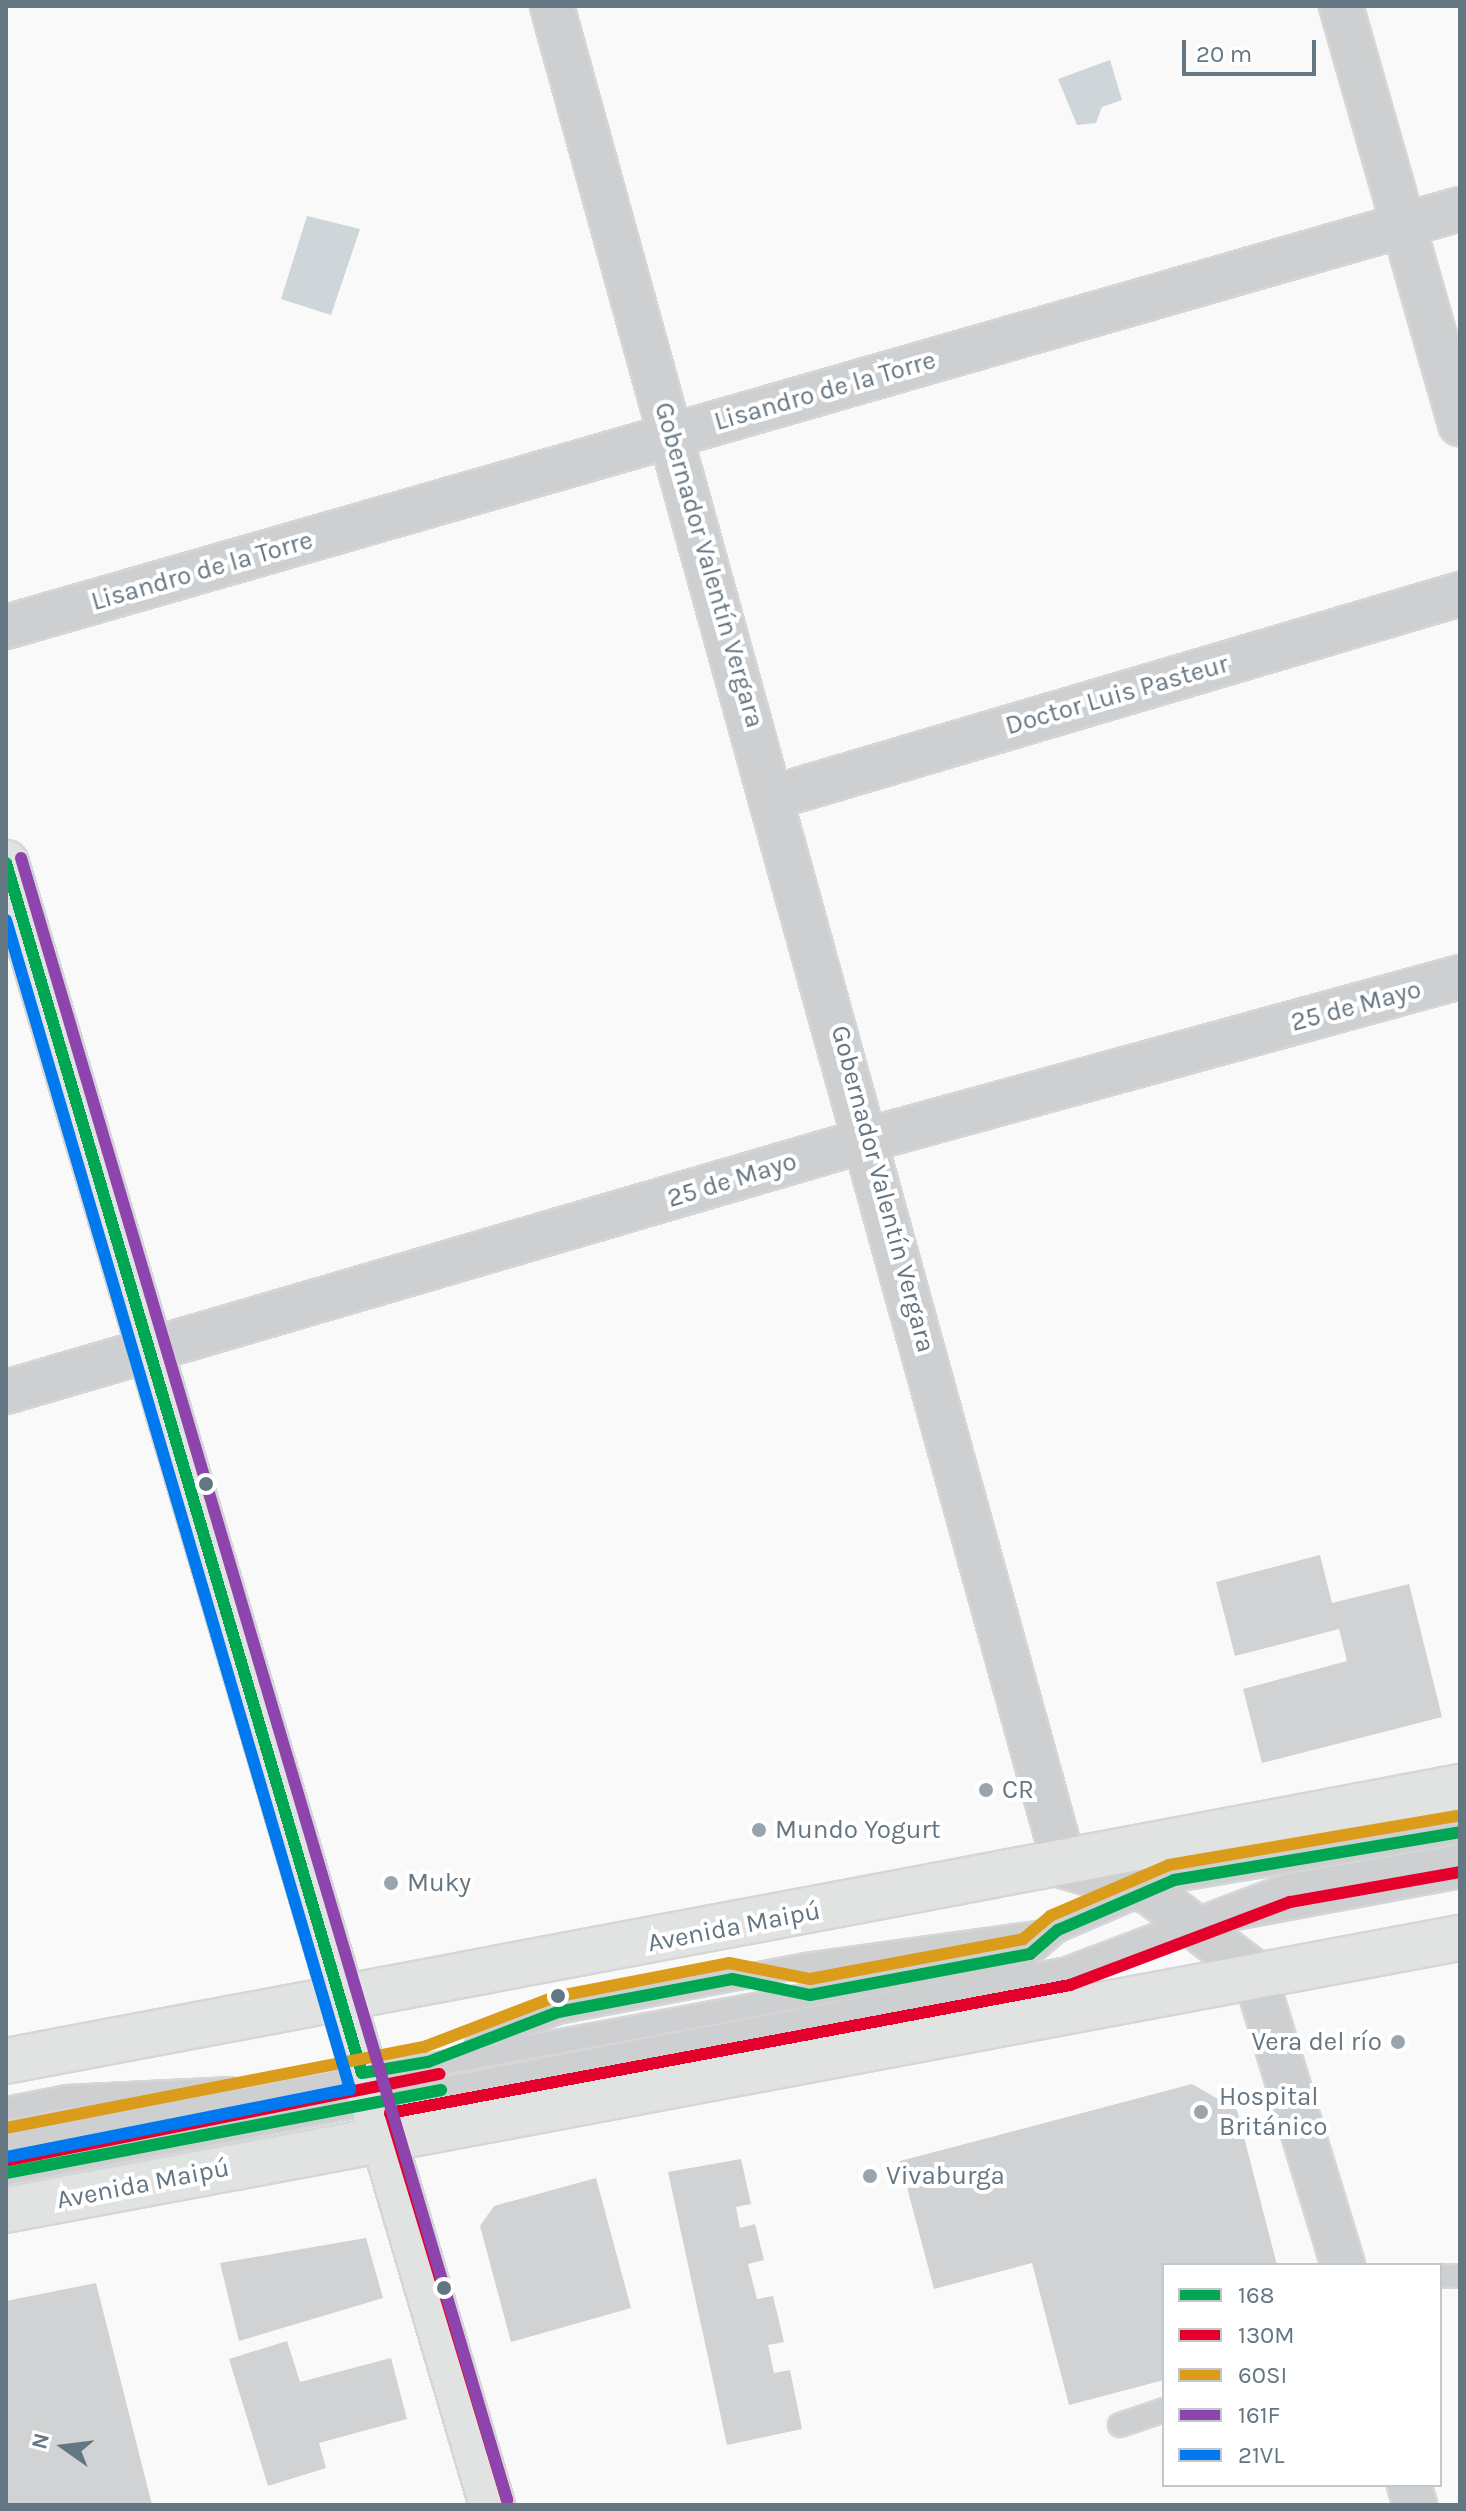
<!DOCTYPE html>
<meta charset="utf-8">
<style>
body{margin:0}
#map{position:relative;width:1466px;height:2511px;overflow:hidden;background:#f9f9f9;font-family:Karla,sans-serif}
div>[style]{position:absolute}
.water>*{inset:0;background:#ced6d9}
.building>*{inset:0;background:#d0d2d3}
.roads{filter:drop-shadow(2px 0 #d5d6d7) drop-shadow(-2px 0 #d5d6d7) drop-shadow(0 2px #d5d6d7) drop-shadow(0 -2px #d5d6d7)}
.lane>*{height:22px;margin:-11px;padding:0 11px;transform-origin:11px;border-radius:11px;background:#cecfd0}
.street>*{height:42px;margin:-21px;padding:0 21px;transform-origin:21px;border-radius:21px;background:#cecfd0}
.secondary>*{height:44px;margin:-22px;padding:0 22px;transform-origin:22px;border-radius:22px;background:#e1e2e2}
.bus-1>*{height:12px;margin:-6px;padding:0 6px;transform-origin:6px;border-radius:6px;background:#00a651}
.bus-2>*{height:12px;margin:-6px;padding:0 6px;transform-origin:6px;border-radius:6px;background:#e4002b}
.bus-3>*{height:12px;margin:-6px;padding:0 6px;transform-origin:6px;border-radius:6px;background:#da9c1a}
.bus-4>*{height:12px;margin:-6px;padding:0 6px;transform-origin:6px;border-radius:6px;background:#8e44ad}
.bus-5>*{height:12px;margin:-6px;padding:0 6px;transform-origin:6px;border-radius:6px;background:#0079ef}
.dots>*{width:22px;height:22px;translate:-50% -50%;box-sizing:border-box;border:4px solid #fff;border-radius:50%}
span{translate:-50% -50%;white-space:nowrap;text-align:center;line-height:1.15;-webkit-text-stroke:8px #fff;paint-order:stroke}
.street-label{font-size:26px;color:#657683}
.poi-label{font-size:26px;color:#657683}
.left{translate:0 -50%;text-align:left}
.right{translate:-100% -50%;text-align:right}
.frame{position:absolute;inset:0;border:8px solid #657683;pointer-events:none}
.legend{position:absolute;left:1162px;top:2263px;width:280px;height:224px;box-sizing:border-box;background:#fff;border:2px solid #c1c8cd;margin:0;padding:10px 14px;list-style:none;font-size:24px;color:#657683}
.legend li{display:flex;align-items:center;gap:16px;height:40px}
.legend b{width:40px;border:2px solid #c1c8cd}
.north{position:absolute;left:24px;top:2407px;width:80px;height:80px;-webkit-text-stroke:6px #fff;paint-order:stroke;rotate:284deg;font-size:22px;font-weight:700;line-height:32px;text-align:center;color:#657683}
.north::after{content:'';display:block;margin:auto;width:28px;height:36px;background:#657683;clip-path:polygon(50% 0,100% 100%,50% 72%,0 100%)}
.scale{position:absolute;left:1182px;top:40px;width:134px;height:36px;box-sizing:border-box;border:4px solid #657683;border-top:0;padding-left:10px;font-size:24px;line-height:28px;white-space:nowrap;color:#657683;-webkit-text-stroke:6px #fff;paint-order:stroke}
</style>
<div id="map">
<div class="water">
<i style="clip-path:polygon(1110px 60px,1122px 100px,1102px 107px,1096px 123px,1077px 125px,1058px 79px)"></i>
<i style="clip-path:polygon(307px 216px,360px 229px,331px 315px,281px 299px)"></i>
</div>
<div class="building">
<i style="clip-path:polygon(1320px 1555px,1332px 1603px,1409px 1584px,1442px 1717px,1262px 1763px,1243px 1689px,1347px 1661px,1339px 1629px,1235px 1656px,1216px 1582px)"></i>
<i style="clip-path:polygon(1192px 2084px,1237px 2110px,1277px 2265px,1164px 2265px,1164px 2380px,1069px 2405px,1032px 2263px,934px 2289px,900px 2161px)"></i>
<i style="clip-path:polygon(741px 2159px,751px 2204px,736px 2207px,740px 2228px,755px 2224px,764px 2260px,748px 2264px,757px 2299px,773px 2296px,784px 2342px,768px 2345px,774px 2373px,790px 2370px,802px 2429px,727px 2445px,668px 2172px)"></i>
<i style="clip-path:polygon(596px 2178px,631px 2308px,511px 2342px,480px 2226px,494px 2206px)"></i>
<i style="clip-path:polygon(366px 2238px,383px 2298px,239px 2341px,220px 2263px)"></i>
<i style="clip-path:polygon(96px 2283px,152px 2505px,6px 2505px,6px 2301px)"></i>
<i style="clip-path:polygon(287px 2341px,300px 2382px,391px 2358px,407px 2419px,319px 2443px,326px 2468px,268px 2486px,229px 2359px)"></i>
</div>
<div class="roads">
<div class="lane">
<i style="left:1236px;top:1918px;width:228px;rotate:-10.6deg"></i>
<i style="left:477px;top:2043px;width:87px;rotate:-20.9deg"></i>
<i style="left:558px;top:2012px;width:252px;rotate:-10.7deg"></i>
<i style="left:806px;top:1965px;width:254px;rotate:-7.9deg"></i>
<i style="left:1058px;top:1930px;width:126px;rotate:-23.3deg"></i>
<i style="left:1174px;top:1880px;width:290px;rotate:-9.5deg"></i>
<i style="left:6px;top:2109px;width:62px;rotate:-11.1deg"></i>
<i style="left:67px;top:2097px;width:164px;rotate:-2.8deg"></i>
<i style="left:6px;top:2144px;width:1041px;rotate:-10.51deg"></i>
<i style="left:1030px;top:1954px;width:37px;rotate:-41deg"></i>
<i style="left:6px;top:2173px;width:1080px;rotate:-10.88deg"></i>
<i style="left:1067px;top:1969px;width:234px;rotate:-20.8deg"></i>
<i style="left:1286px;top:1886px;width:177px;rotate:-9.8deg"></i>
<i style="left:1440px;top:2276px;width:20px"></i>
<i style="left:1120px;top:2425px;width:46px;rotate:-18.8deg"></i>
</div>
<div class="street">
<i style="left:552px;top:6px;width:1930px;rotate:74.59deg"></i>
<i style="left:1065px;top:1867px;width:88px;rotate:16.6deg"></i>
<i style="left:1149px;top:1892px;width:132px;rotate:37.3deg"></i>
<i style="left:1254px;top:1972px;width:306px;rotate:73.1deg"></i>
<i style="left:1341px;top:6px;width:435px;rotate:74.1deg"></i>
<i style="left:6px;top:627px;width:1513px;rotate:-16.04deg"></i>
<i style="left:774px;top:797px;width:715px;rotate:-16.48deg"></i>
<i style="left:6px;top:1392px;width:900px;rotate:-16.32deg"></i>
<i style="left:870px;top:1139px;width:612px;rotate:-15.35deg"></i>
<i style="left:1409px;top:2485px;width:21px;rotate:73deg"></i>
</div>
<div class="secondary">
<i style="left:6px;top:863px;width:1712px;rotate:73.51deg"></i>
<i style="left:6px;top:2061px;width:1480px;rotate:-10.67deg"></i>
<i style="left:6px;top:2210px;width:1479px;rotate:-10.6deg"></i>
</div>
</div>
<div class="bus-1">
<i style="left:6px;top:863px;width:1261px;rotate:73.61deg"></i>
<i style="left:362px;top:2073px;width:67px;rotate:-9.5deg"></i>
<i style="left:428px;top:2062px;width:139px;rotate:-21deg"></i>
<i style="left:558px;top:2012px;width:177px;rotate:-10.7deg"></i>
<i style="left:732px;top:1979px;width:80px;rotate:11.6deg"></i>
<i style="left:810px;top:1995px;width:224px;rotate:-10.6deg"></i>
<i style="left:1030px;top:1954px;width:37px;rotate:-41deg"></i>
<i style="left:1058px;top:1930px;width:126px;rotate:-23.3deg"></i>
<i style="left:1174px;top:1880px;width:290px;rotate:-9.5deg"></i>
<i style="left:6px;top:2173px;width:443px;rotate:-10.8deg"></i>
</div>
<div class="bus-2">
<i style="left:9px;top:2160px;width:439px;rotate:-11.3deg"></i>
<i style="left:507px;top:2500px;width:404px;rotate:-106.8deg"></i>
<i style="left:390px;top:2113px;width:692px;rotate:-10.66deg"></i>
<i style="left:1070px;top:1985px;width:235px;rotate:-20.7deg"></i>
<i style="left:1290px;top:1902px;width:173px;rotate:-10deg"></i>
</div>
<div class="bus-3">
<i style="left:6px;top:2128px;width:426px;rotate:-11deg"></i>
<i style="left:424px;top:2047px;width:139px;rotate:-21deg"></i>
<i style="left:554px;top:1997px;width:178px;rotate:-11deg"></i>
<i style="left:729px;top:1963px;width:83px;rotate:11.2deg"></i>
<i style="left:810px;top:1979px;width:217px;rotate:-10.6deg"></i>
<i style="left:1023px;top:1939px;width:35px;rotate:-40deg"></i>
<i style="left:1050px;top:1916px;width:129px;rotate:-23.2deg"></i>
<i style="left:1169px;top:1865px;width:292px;rotate:-9.7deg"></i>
</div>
<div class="bus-4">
<i style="left:21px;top:858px;width:1712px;rotate:73.51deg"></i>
</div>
<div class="bus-5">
<i style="left:6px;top:920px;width:1219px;rotate:73.6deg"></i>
<i style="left:350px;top:2089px;width:351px;rotate:168.8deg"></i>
</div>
<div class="dots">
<i style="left:206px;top:1484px;background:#657683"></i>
<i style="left:986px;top:1790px;background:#99a4ac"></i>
<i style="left:759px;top:1830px;background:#99a4ac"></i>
<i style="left:391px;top:1883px;background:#99a4ac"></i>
<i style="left:558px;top:1996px;background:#657683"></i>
<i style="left:1398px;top:2042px;background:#99a4ac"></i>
<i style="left:1201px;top:2112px;background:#99a4ac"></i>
<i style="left:870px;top:2176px;background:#99a4ac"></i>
<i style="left:444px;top:2288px;background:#657683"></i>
</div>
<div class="street-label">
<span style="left:825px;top:391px;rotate:-16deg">Lisandro de la Torre</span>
<span style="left:709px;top:565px;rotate:74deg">Gobernador Valentín Vergara</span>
<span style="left:202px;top:571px;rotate:-16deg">Lisandro de la Torre</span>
<span style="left:1117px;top:695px;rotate:-16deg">Doctor Luis Pasteur</span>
<span style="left:1356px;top:1006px;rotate:-15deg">25 de Mayo</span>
<span style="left:732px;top:1180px;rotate:-17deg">25 de Mayo</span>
<span style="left:883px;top:1189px;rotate:75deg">Gobernador Valentín Vergara</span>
<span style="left:734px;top:1927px;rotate:-11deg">Avenida Maipú</span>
<span style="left:143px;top:2184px;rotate:-11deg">Avenida Maipú</span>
</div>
<div class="poi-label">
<span class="left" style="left:1002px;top:1790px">CR</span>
<span class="left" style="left:775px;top:1830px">Mundo Yogurt</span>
<span class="left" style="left:407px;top:1883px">Muky</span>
<span class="right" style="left:1382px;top:2042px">Vera del río</span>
<span class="left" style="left:1219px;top:2112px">Hospital<br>Británico</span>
<span class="left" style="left:886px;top:2176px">Vivaburga</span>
</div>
<div class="frame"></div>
<ul class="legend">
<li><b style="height:10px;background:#00a651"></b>168</li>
<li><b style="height:10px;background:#e4002b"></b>130M</li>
<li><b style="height:10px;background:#da9c1a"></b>60SI</li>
<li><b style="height:10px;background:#8e44ad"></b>161F</li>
<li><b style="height:10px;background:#0079ef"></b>21VL</li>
</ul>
<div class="north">N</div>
<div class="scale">20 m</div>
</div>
